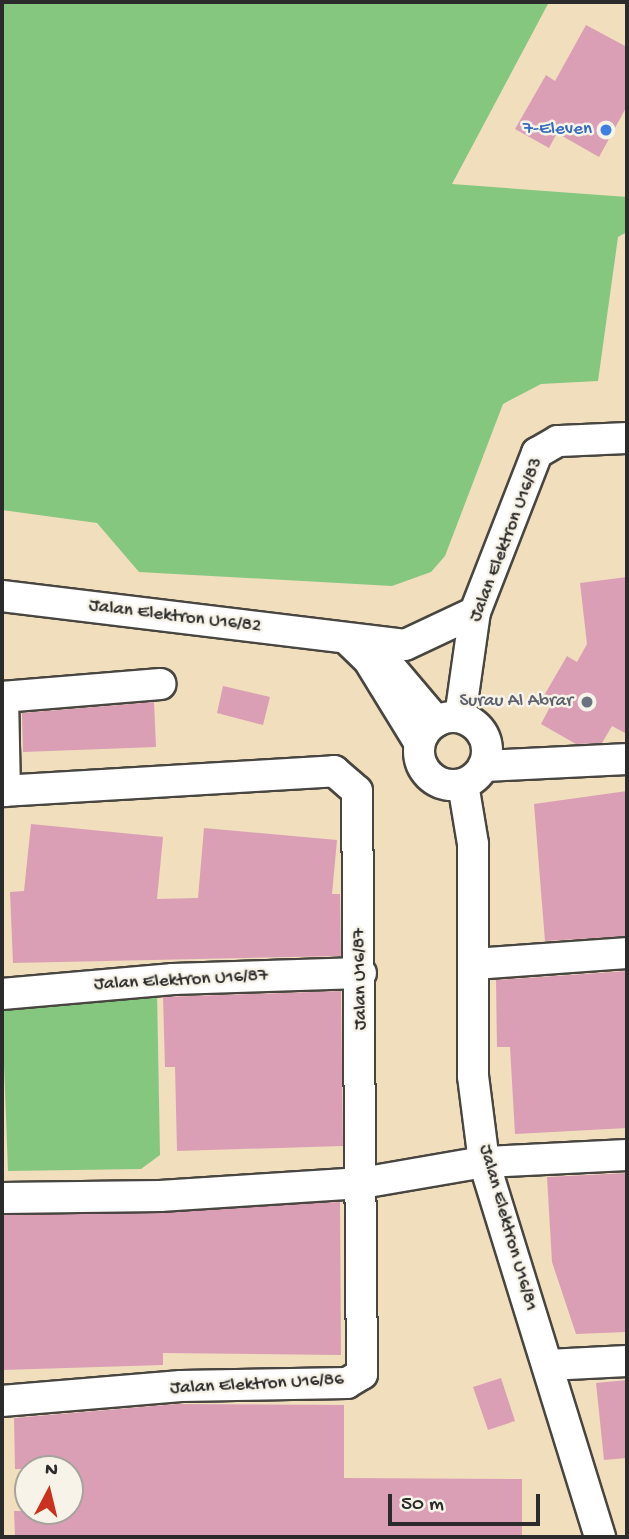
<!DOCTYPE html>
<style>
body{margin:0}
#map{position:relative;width:629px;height:1539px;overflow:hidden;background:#f0debd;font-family:"Gochi Hand",sans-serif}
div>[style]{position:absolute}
.green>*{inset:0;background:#86c77f}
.building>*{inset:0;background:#da9fb5}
.roads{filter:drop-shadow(2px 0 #494641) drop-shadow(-2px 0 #494641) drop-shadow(0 2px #494641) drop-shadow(0 -2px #494641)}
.minor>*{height:30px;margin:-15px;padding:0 15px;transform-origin:15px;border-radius:15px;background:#fff}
.minor>.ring{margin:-15px;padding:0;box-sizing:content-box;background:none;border:30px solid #fff;border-radius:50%}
.dots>*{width:19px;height:19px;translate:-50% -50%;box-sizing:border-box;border:4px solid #f7f3e8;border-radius:50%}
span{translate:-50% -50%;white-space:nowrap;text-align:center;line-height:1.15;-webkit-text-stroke:5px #f7f3e8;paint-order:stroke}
.shop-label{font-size:19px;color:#366cbe}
.right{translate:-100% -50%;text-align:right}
.street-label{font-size:19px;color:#2b2b2b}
.worship-label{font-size:19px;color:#5b616d}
.frame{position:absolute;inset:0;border:4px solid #2b2b2b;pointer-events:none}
.north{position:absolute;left:14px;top:1455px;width:70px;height:70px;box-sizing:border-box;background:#f7f3e8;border:2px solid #a5a39c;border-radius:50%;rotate:7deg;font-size:19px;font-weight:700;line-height:28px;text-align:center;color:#2b2b2b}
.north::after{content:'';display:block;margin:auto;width:24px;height:32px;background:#c8321e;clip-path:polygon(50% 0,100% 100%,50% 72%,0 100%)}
.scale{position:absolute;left:388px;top:1494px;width:152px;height:32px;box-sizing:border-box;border:4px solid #2b2b2b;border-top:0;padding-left:9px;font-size:21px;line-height:24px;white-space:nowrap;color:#2b2b2b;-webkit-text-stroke:5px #f7f3e8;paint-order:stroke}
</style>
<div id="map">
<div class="green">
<i style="clip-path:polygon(2px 2px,549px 2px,452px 184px,627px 197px,627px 232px,618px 237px,598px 381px,541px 384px,503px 404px,445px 556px,431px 572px,392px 586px,139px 572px,97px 523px,2px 510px)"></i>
<i style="clip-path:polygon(157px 990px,160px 1155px,141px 1169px,8px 1171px,2px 1009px,15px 1001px)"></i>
</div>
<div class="building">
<i style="clip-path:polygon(586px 25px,627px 47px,627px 106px,599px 157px,557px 133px,549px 148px,515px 129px,546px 75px,555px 81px)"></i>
<i style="clip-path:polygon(627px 577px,627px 734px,612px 726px,602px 743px,576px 744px,541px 724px,551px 705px,542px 699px,567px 656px,577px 662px,587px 644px,580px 583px)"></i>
<i style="clip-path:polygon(223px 686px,270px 697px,263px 725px,217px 713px)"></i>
<i style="clip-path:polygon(154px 702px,156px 747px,23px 752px,22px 713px)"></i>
<i style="clip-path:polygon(627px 791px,627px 936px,545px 941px,534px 804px)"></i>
<i style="clip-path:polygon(31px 824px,163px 837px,157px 899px,198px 898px,204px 828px,337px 840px,332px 894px,340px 894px,341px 956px,13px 963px,10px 892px,24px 891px)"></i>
<i style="clip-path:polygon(627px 971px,627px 1128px,515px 1134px,510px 1047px,497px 1047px,496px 980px)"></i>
<i style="clip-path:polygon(341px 991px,343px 1146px,177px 1151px,175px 1067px,165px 1067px,163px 997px)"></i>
<i style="clip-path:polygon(627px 1173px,627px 1332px,576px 1334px,552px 1262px,547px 1177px)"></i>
<i style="clip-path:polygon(340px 1202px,341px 1355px,163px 1353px,163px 1365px,2px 1370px,2px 1215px)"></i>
<i style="clip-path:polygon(501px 1378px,515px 1421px,488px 1430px,473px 1387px)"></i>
<i style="clip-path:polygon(627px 1380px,627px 1458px,604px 1460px,596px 1383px)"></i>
<i style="clip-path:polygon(177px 1404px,344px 1405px,344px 1478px,522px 1479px,522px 1537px,15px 1537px,14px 1511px,70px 1511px,70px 1469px,15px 1469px,14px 1418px)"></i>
</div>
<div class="roads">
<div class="minor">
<i style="left:2px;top:596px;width:406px;rotate:6.9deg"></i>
<i style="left:405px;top:645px;width:77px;rotate:-25.2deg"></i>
<i style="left:348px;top:640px;width:28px;rotate:44deg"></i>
<i style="left:368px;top:659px;width:97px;rotate:58.4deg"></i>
<i style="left:391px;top:668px;width:70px;rotate:49.7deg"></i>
<i style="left:2px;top:697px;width:159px;rotate:-4.7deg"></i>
<i style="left:3px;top:697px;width:94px;rotate:88.8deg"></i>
<i class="ring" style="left:419px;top:717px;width:38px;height:38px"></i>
<i style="left:460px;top:717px;width:106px;rotate:-81.9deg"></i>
<i style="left:475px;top:612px;width:171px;rotate:-68.7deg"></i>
<i style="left:537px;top:453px;width:24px;rotate:-30deg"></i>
<i style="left:558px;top:441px;width:69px;rotate:-2.5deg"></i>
<i style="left:484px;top:766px;width:143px;rotate:-2.8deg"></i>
<i style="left:463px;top:784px;width:61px;rotate:80.5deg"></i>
<i style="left:473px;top:844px;width:232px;rotate:90deg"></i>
<i style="left:473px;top:1076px;width:87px;rotate:82.7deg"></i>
<i style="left:484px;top:1162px;width:393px;rotate:72.8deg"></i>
<i style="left:2px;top:791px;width:333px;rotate:-3.4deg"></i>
<i style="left:334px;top:771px;width:30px;rotate:41deg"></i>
<i style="left:357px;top:791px;width:583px;rotate:89.51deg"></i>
<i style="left:362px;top:1374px;width:17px;rotate:149deg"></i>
<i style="left:347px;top:1383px;width:166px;rotate:179deg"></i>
<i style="left:181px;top:1386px;width:180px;rotate:175.2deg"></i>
<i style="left:475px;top:964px;width:152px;rotate:-4.1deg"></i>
<i style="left:2px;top:994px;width:172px;rotate:-5deg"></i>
<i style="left:173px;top:979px;width:188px;rotate:-1.8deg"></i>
<i style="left:2px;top:1198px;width:158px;rotate:-0.7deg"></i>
<i style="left:160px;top:1196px;width:202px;rotate:-3.7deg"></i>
<i style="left:362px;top:1183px;width:124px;rotate:-9.8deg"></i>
<i style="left:484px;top:1162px;width:143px;rotate:-2.8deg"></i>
<i style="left:548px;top:1365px;width:79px;rotate:-2.9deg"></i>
</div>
</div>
<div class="dots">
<i style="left:606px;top:130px;background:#3f7fe0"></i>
<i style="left:587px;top:702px;background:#6b7280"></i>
</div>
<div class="shop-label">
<span class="right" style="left:592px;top:130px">7-Eleven</span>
</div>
<div class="street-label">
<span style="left:507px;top:540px;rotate:-69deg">Jalan Elektron U16/83</span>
<span style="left:175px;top:617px;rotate:7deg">Jalan Elektron U16/82</span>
<span style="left:361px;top:979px;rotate:-91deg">Jalan U16/87</span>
<span style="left:181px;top:981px;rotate:-3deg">Jalan Elektron U16/87</span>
<span style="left:507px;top:1228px;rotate:74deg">Jalan Elektron U16/81</span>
<span style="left:257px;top:1385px;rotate:-3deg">Jalan Elektron U16/86</span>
</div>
<div class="worship-label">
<span class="right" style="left:573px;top:702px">Surau Al Abrar</span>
</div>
<div class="frame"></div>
<div class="north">N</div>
<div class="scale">50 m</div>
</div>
